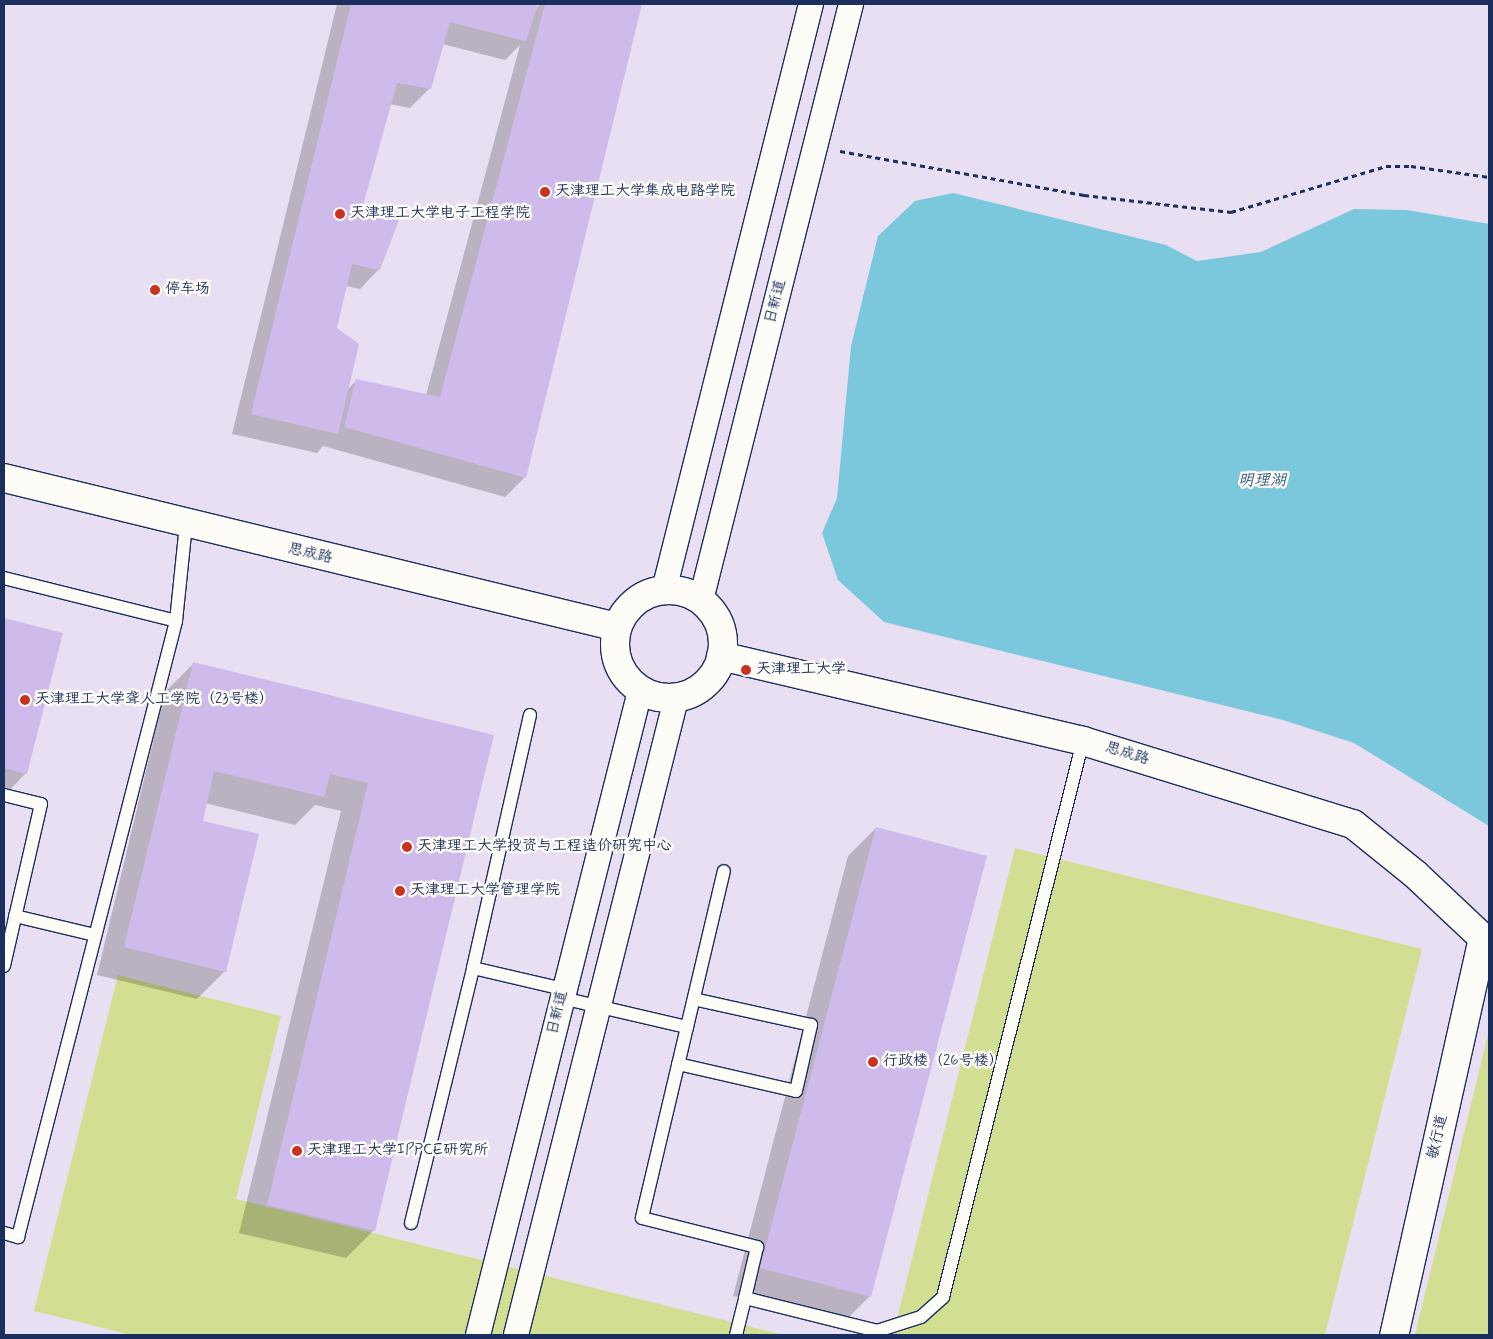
<!DOCTYPE html>
<meta charset="utf-8">
<style>
body{margin:0}
#map{position:relative;width:1493px;height:1339px;overflow:hidden;background:#f4eff5;font-family:Mynerve,"LXGW WenKai TC",sans-serif}
div>[style]{position:absolute}
.built>*{inset:0;background:#e9dff2}
.green>*{inset:0;background:#d2df92}
.water>*{inset:0;background:#7bc7db}
.shadow>*{inset:0;background:#0003}
.building>*{inset:0;background:#cebbeb}
.path>*{height:3px;margin-top:-1.5px;transform-origin:0;background:repeating-linear-gradient(90deg,#1b2f5e 0 5px,transparent 0 9px)}
.roads{filter:drop-shadow(1px 0 #1b2f5e) drop-shadow(-1px 0 #1b2f5e) drop-shadow(0 1px #1b2f5e) drop-shadow(0 -1px #1b2f5e)}
.service>*{height:12px;margin:-6px;padding:0 6px;transform-origin:6px;border-radius:6px;background:#fdfcf7}
.minor>*{height:24px;margin:-12px;padding:0 12px;transform-origin:12px;border-radius:12px;background:#fdfcf7}
.tertiary>*{height:28px;margin:-14px;padding:0 14px;transform-origin:14px;border-radius:14px;background:#fdfcf7}
.tertiary>.ring{margin:-14px;padding:0;box-sizing:content-box;background:none;border:28px solid #fdfcf7;border-radius:50%}
.dots>*{width:14px;height:14px;translate:-50% -50%;box-sizing:border-box;border:2px solid #fdfcf7;border-radius:50%}
span{translate:-50% -50%;white-space:nowrap;text-align:center;line-height:1.15;-webkit-text-stroke:5px #fdfcf7;paint-order:stroke}
.poi-label{font-size:15px;color:#1b2f5e}
.left{translate:0 -50%;text-align:left}
.street-label{font-size:15px;color:#1b2f5e}
.water-label{font-size:16px;color:#385d84;font-style:italic}
.frame{position:absolute;inset:0;border:5px solid #1b2f5e;pointer-events:none}
</style>
<div id="map">
<div class="built">
<i style="clip-path:polygon(4px 4px,1489px 4px,1489px 1335px,4px 1335px)"></i>
</div>
<div class="green">
<i style="clip-path:polygon(1015px 848px,1422px 949px,1325px 1335px,893px 1335px)"></i>
<i style="clip-path:polygon(118px 975px,281px 1016px,236px 1199px,784px 1335px,131px 1335px,34px 1311px)"></i>
<i style="clip-path:polygon(1489px 1030px,1489px 1335px,1415px 1335px)"></i>
</div>
<div class="water">
<i style="clip-path:polygon(953px 193px,1166px 245px,1197px 261px,1261px 252px,1354px 209px,1407px 210px,1489px 224px,1489px 826px,1354px 743px,1283px 720px,884px 622px,838px 580px,822px 533px,837px 498px,851px 346px,878px 236px,915px 201px)"></i>
</div>
<div class="shadow">
<i style="clip-path:polygon(evenodd,337px 4px,536px 4px,534px 10px,541px 4px,641px 4px,525px 477px,505px 497px,323px 446px,317px 453px,232px 434px,337px 4px,442px 44px,505px 60px,520px 45px,426px 395px,357px 380px,347px 390px,336px 328px,346px 286px,360px 289px,379px 269px,360px 210px,389px 104px,410px 108px,430px 88px,442px 44px)"></i>
<i style="clip-path:polygon(4px 619px,61px 634px,26px 773px,4px 796px)"></i>
<i style="clip-path:polygon(193px 664px,493px 736px,374px 1230px,346px 1258px,239px 1233px,341px 811px,315px 805px,295px 825px,205px 803px,201px 822px,225px 971px,197px 999px,97px 975px,165px 692px)"></i>
<i style="clip-path:polygon(876px 828px,870px 1296px,842px 1324px,733px 1296px,848px 856px)"></i>
</div>
<div class="building">
<i style="clip-path:polygon(351px 4px,538px 4px,526px 41px,450px 22px,431px 89px,397px 83px,362px 209px,399px 220px,380px 270px,352px 264px,337px 328px,359px 344px,338px 434px,251px 414px)"></i>
<i style="clip-path:polygon(545px 4px,642px 4px,526px 478px,344px 427px,356px 379px,440px 397px)"></i>
<i style="clip-path:polygon(4px 618px,63px 633px,27px 774px,4px 768px)"></i>
<i style="clip-path:polygon(193px 662px,494px 735px,375px 1231px,267px 1205px,368px 783px,330px 774px,324px 797px,214px 771px,203px 821px,259px 834px,226px 972px,124px 947px)"></i>
<i style="clip-path:polygon(876px 827px,987px 856px,871px 1297px,760px 1268px)"></i>
</div>
<div class="path">
<i style="left:840px;top:151px;width:248px;rotate:10.2deg"></i>
<i style="left:1084px;top:195px;width:148px;rotate:6.6deg"></i>
<i style="left:1231px;top:212px;width:162px;rotate:-16.5deg"></i>
<i style="left:1386px;top:166px;width:25px"></i>
<i style="left:1411px;top:166px;width:79px;rotate:8deg"></i>
</div>
<div class="roads">
<div class="service">
<i style="left:4px;top:578px;width:177px;rotate:14deg"></i>
<i style="left:530px;top:715px;width:259px;rotate:102.7deg"></i>
<i style="left:473px;top:968px;width:92px;rotate:13.1deg"></i>
<i style="left:4px;top:795px;width:38px;rotate:14deg"></i>
<i style="left:41px;top:804px;width:166px;rotate:102.9deg"></i>
<i style="left:15px;top:916px;width:82px;rotate:13.4deg"></i>
<i style="left:562px;top:998px;width:128px;rotate:13.1deg"></i>
<i style="left:687px;top:1027px;width:196px;rotate:103.3deg"></i>
<i style="left:642px;top:1218px;width:119px;rotate:14.2deg"></i>
<i style="left:757px;top:1247px;width:52px;rotate:103.2deg"></i>
<i style="left:745px;top:1298px;width:136px;rotate:14deg"></i>
<i style="left:877px;top:1331px;width:46px;rotate:-17.7deg"></i>
<i style="left:921px;top:1317px;width:30px;rotate:-42deg"></i>
<i style="left:943px;top:1297px;width:573px;rotate:-75.87deg"></i>
<i style="left:687px;top:1027px;width:160px;rotate:-76.7deg"></i>
<i style="left:678px;top:1064px;width:121px;rotate:12.9deg"></i>
<i style="left:796px;top:1091px;width:68px;rotate:-77.2deg"></i>
<i style="left:811px;top:1025px;width:120px;rotate:-167.5deg"></i>
<i style="left:411px;top:1223px;width:262px;rotate:-76.3deg"></i>
<i style="left:4px;top:1233px;width:15px;rotate:16deg"></i>
<i style="left:18px;top:1237px;width:636px;rotate:-75.61deg"></i>
<i style="left:176px;top:621px;width:98px;rotate:-84.1deg"></i>
<i style="left:736px;top:1335px;width:38px;rotate:-76deg"></i>
</div>
<div class="minor">
<i style="left:664px;top:590px;width:604px;rotate:-75.92deg"></i>
<i style="left:701px;top:600px;width:615px;rotate:-75.87deg"></i>
<i style="left:478px;top:1335px;width:664px;rotate:-75.88deg"></i>
<i style="left:516px;top:1335px;width:656px;rotate:-75.88deg"></i>
</div>
<div class="tertiary">
<i style="left:4px;top:478px;width:631px;rotate:13.66deg"></i>
<i class="ring" style="left:615px;top:590px;width:80px;height:80px"></i>
<i style="left:721px;top:656px;width:372px;rotate:13.2deg"></i>
<i style="left:1083px;top:741px;width:282px;rotate:17.1deg"></i>
<i style="left:1353px;top:824px;width:80px;rotate:38.9deg"></i>
<i style="left:1415px;top:874px;width:93px;rotate:43.3deg"></i>
<i style="left:1483px;top:938px;width:407px;rotate:102.6deg"></i>
</div>
</div>
<div class="dots">
<i style="left:545px;top:192px;background:#c8321e"></i>
<i style="left:340px;top:214px;background:#c8321e"></i>
<i style="left:155px;top:290px;background:#c8321e"></i>
<i style="left:746px;top:670px;background:#c8321e"></i>
<i style="left:25px;top:700px;background:#c8321e"></i>
<i style="left:407px;top:847px;background:#c8321e"></i>
<i style="left:400px;top:891px;background:#c8321e"></i>
<i style="left:873px;top:1062px;background:#c8321e"></i>
<i style="left:297px;top:1151px;background:#c8321e"></i>
</div>
<div class="poi-label">
<span class="left" style="left:555px;top:192px">天津理工大学集成电路学院</span>
<span class="left" style="left:350px;top:214px">天津理工大学电子工程学院</span>
<span class="left" style="left:165px;top:290px">停车场</span>
<span class="left" style="left:756px;top:670px">天津理工大学</span>
<span class="left" style="left:35px;top:700px">天津理工大学聋人工学院（23号楼）</span>
<span class="left" style="left:417px;top:847px">天津理工大学投资与工程造价研究中心</span>
<span class="left" style="left:410px;top:891px">天津理工大学管理学院</span>
<span class="left" style="left:883px;top:1062px">行政楼（26号楼）</span>
<span class="left" style="left:307px;top:1151px">天津理工大学IPPCE研究所</span>
</div>
<div class="street-label">
<span style="left:776px;top:302px;rotate:-76deg">日新道</span>
<span style="left:310px;top:554px;rotate:13deg">思成路</span>
<span style="left:1127px;top:754px;rotate:17deg">思成路</span>
<span style="left:558px;top:1013px;rotate:-77deg">日新道</span>
<span style="left:1438px;top:1137px;rotate:-77deg">敏行道</span>
</div>
<div class="water-label">
<span style="left:1262px;top:481px">明理湖</span>
</div>
<div class="frame"></div>
</div>
